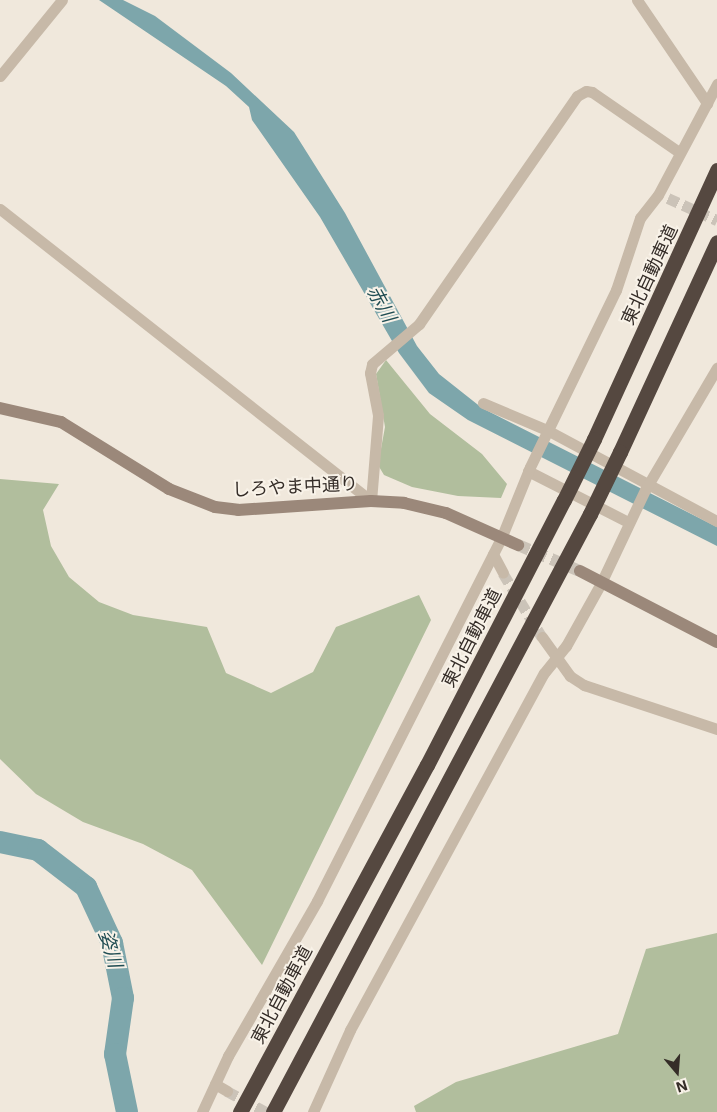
<!DOCTYPE html>
<meta charset="utf-8">
<style>
body{margin:0}
#map{position:relative;width:717px;height:1112px;overflow:hidden;background:#f0e8dc;font-family:Inter,"Noto Sans JP",sans-serif}
div>[style]{position:absolute}
.green>*{inset:0;background:#b1be9d}
.water>*{inset:0;background:#7da6ab}
.river>*{height:22px;margin:-11px;padding:0 11px;transform-origin:11px;border-radius:11px;background:#7da6ab}
.street-tunnel>*{height:11px;margin-top:-5.5px;transform-origin:0;background:repeating-linear-gradient(90deg,#cbc3b8 0 11px,transparent 0 16.5px)}
.secondary-tunnel>*{height:12px;margin-top:-6px;transform-origin:0;background:repeating-linear-gradient(90deg,#cbc3b8 0 12px,transparent 0 18px)}
.street>*{height:11px;margin:-5.5px;padding:0 5.5px;transform-origin:5.5px;border-radius:5.5px;background:#c7b9a8}
.secondary>*{height:12px;margin:-6px;padding:0 6px;transform-origin:6px;border-radius:6px;background:#9b887a}
.highway>*{height:15px;margin:-7.5px;padding:0 7.5px;transform-origin:7.5px;border-radius:7.5px;background:#554840}
.highway-bridge>*{height:15px;margin:-7.5px;padding:0 7.5px;transform-origin:7.5px;border-radius:7.5px;background:#554840}
span{translate:-50% -50%;white-space:nowrap;text-align:center;line-height:1.15;-webkit-text-stroke:4px #f8f2e8;paint-order:stroke}
.street-label{font-size:18px;color:#352d28}
.water-label{font-size:19px;color:#204d53;font-style:italic}
.north{position:absolute;left:652px;top:1047px;width:50px;height:50px;-webkit-text-stroke:4px #f8f2e8;paint-order:stroke;rotate:162deg;font-size:14px;font-weight:700;line-height:20px;text-align:center;color:#352d28}
.north::after{content:'';display:block;margin:auto;width:18px;height:22px;background:#352d28;clip-path:polygon(50% 0,100% 100%,50% 72%,0 100%)}
</style>
<div id="map">
<div class="green">
<i style="clip-path:polygon(386px 360px,430px 414px,482px 454px,507px 484px,501px 498px,458px 496px,412px 487px,384px 475px,378px 465px,385px 427px,376px 374px)"></i>
<i style="clip-path:polygon(0 479px,59px 484px,43px 510px,51px 546px,69px 577px,99px 602px,133px 615px,207px 627px,226px 673px,271px 693px,313px 672px,336px 627px,419px 595px,431px 620px,262px 965px,192px 870px,143px 844px,83px 822px,36px 794px,0 759px)"></i>
<i style="clip-path:polygon(717px 933px,717px 1112px,416px 1112px,414px 1106px,456px 1082px,618px 1034px,646px 949px)"></i>
</div>
<div class="water">
<i style="clip-path:polygon(99px 0,123px 0,155px 16px,231px 73px,294px 132px,345px 213px,417px 346px,439px 374px,482px 408px,717px 527px,717px 546px,468px 420px,429px 393px,399px 353px,320px 217px,252px 120px,249px 107px,226px 86px)"></i>
</div>
<div class="river">
<i style="left:0;top:842px;width:39px;rotate:12deg"></i>
<i style="left:38px;top:850px;width:61px;rotate:37.6deg"></i>
<i style="left:86px;top:887px;width:62px;rotate:65.1deg"></i>
<i style="left:112px;top:943px;width:56px;rotate:78.7deg"></i>
<i style="left:123px;top:998px;width:57px;rotate:98.1deg"></i>
<i style="left:115px;top:1054px;width:59px;rotate:78.3deg"></i>
</div>
<div class="street-tunnel">
<i style="left:668px;top:198px;width:54px;rotate:24.2deg"></i>
<i style="left:503px;top:573px;width:75px;rotate:58.6deg"></i>
<i style="left:227px;top:1091px;width:44px;rotate:28.3deg"></i>
</div>
<div class="secondary-tunnel">
<i style="left:518px;top:545px;width:67px;rotate:22.8deg"></i>
</div>
<div class="street">
<i style="left:637px;top:0;width:125px;rotate:55.8deg"></i>
<i style="left:0;top:76px;width:98px;rotate:-50.8deg"></i>
<i style="left:0;top:209px;width:472px;rotate:38.2deg"></i>
<i style="left:483px;top:403px;width:69px;rotate:22.9deg"></i>
<i style="left:547px;top:430px;width:193px;rotate:28.2deg"></i>
<i style="left:528px;top:471px;width:112px;rotate:27deg"></i>
<i style="left:371px;top:501px;width:86px;rotate:-85.3deg"></i>
<i style="left:378px;top:415px;width:43px;rotate:-100.8deg"></i>
<i style="left:370px;top:373px;width:9px;rotate:-77deg"></i>
<i style="left:372px;top:364px;width:62px;rotate:-40.4deg"></i>
<i style="left:419px;top:324px;width:277px;rotate:-55.3deg"></i>
<i style="left:577px;top:96px;width:10px;rotate:-29deg"></i>
<i style="left:586px;top:91px;width:6px;rotate:9deg"></i>
<i style="left:592px;top:92px;width:106px;rotate:34.6deg"></i>
<i style="left:493px;top:554px;width:21px;rotate:62deg"></i>
<i style="left:542px;top:637px;width:48px;rotate:54.3deg"></i>
<i style="left:570px;top:676px;width:17px;rotate:33deg"></i>
<i style="left:584px;top:685px;width:140px;rotate:18.3deg"></i>
<i style="left:215px;top:1084px;width:14px;rotate:30deg"></i>
<i style="left:202px;top:1112px;width:62px;rotate:-65.1deg"></i>
<i style="left:228px;top:1056px;width:179px;rotate:-60.1deg"></i>
<i style="left:317px;top:901px;width:409px;rotate:-63.1deg"></i>
<i style="left:502px;top:536px;width:74px;rotate:-67.9deg"></i>
<i style="left:530px;top:467px;width:197px;rotate:-64.1deg"></i>
<i style="left:616px;top:290px;width:76px;rotate:-71.6deg"></i>
<i style="left:640px;top:218px;width:29px;rotate:-52deg"></i>
<i style="left:658px;top:195px;width:126px;rotate:-62deg"></i>
<i style="left:313px;top:1112px;width:90px;rotate:-65.7deg"></i>
<i style="left:350px;top:1030px;width:406px;rotate:-61.5deg"></i>
<i style="left:544px;top:673px;width:35px;rotate:-51deg"></i>
<i style="left:566px;top:646px;width:72px;rotate:-60.9deg"></i>
<i style="left:601px;top:583px;width:103px;rotate:-64.7deg"></i>
<i style="left:645px;top:490px;width:142px;rotate:-59.5deg"></i>
</div>
<div class="secondary">
<i style="left:0;top:408px;width:63px;rotate:12.9deg"></i>
<i style="left:61px;top:422px;width:127px;rotate:31.8deg"></i>
<i style="left:169px;top:489px;width:49px;rotate:21.4deg"></i>
<i style="left:215px;top:507px;width:23px;rotate:7deg"></i>
<i style="left:238px;top:510px;width:133px;rotate:-3.9deg"></i>
<i style="left:371px;top:501px;width:33px;rotate:3deg"></i>
<i style="left:404px;top:503px;width:43px;rotate:13.4deg"></i>
<i style="left:446px;top:513px;width:79px;rotate:24deg"></i>
<i style="left:580px;top:571px;width:154px;rotate:27.4deg"></i>
</div>
<div class="highway">
<i style="left:594px;top:439px;width:296px;rotate:-65.4deg"></i>
<i style="left:620px;top:452px;width:231px;rotate:-65.2deg"></i>
<i style="left:240px;top:1112px;width:394px;rotate:-61.7deg"></i>
<i style="left:427px;top:765px;width:298px;rotate:-62.7deg"></i>
<i style="left:273px;top:1112px;width:677px;rotate:-62.07deg"></i>
</div>
<div class="highway-bridge">
<i style="left:564px;top:500px;width:68px;rotate:-63.8deg"></i>
<i style="left:590px;top:514px;width:69px;rotate:-64.2deg"></i>
</div>
<div class="street-label">
<span style="left:650px;top:275px;rotate:-65deg">東北自動車道</span>
<span style="left:295px;top:487px;rotate:-3deg">しろやま中通り</span>
<span style="left:472px;top:638px;rotate:-63deg">東北自動車道</span>
<span style="left:282px;top:995px;rotate:-62deg">東北自動車道</span>
</div>
<div class="water-label">
<span style="left:381px;top:304px;rotate:61deg">赤川</span>
<span style="left:110px;top:949px;rotate:73deg">姿川</span>
</div>
<div class="north">N</div>
</div>
